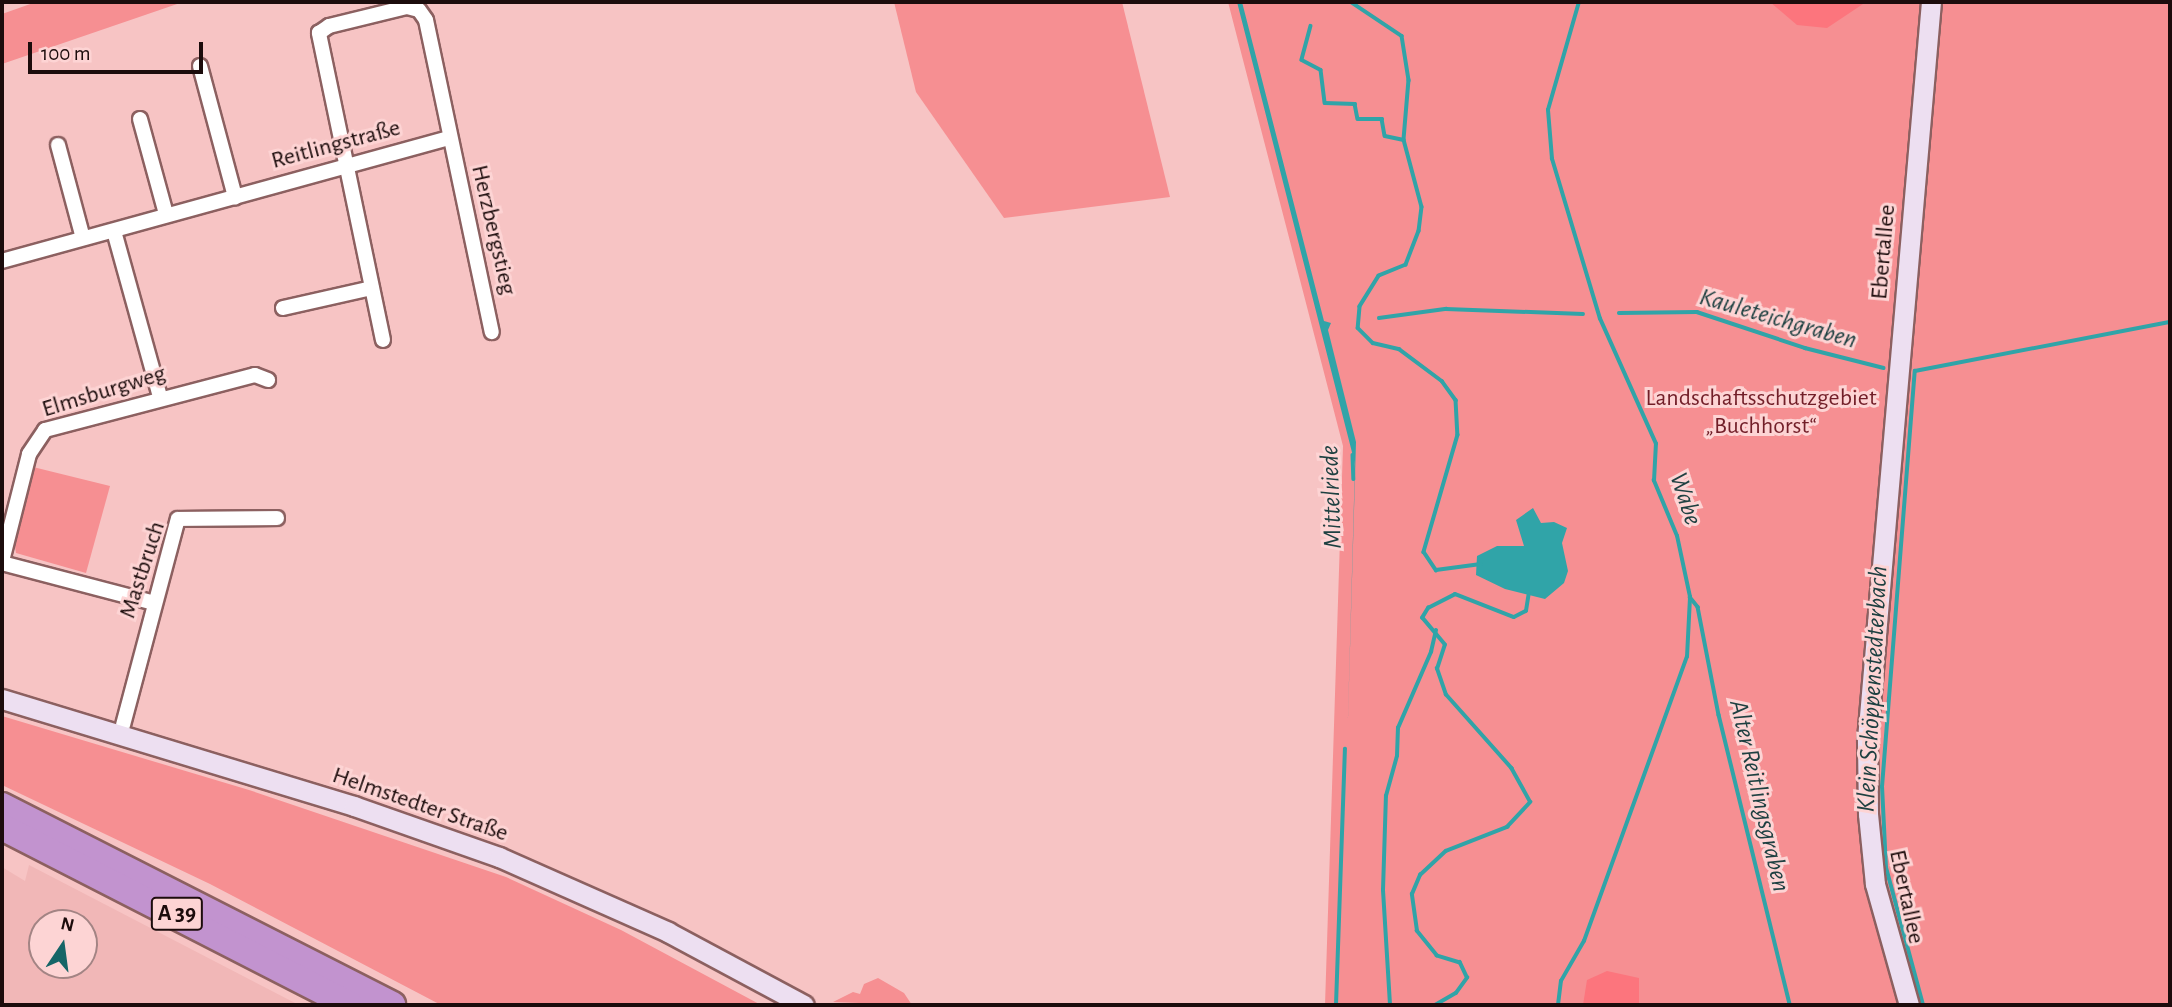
<!DOCTYPE html>
<meta charset="utf-8">
<style>
body{margin:0}
#map{position:relative;width:2172px;height:1007px;overflow:hidden;background:#f7c4c4;font-family:"Alegreya Sans",sans-serif}
div>[style]{position:absolute}
.built>*{inset:0;background:#f1b7b7}
.green>*{inset:0;background:#f68f92}
.forest>*{inset:0;background:#fc757d}
.water>*{inset:0;background:#30a4a8}
.stream>*{height:3.5px;margin:-1.75px;padding:0 1.75px;transform-origin:1.75px;border-radius:1.75px;background:#30a4a8}
.roads{filter:drop-shadow(2px 0 #8c6060) drop-shadow(-2px 0 #8c6060) drop-shadow(0 2px #8c6060) drop-shadow(0 -2px #8c6060)}
.street>*{height:14px;margin:-7px;padding:0 7px;transform-origin:7px;border-radius:7px;background:#fff}
.secondary>*{height:19px;margin:-9.5px;padding:0 9.5px;transform-origin:9.5px;border-radius:9.5px;background:#eddff1}
.highway>*{height:26px;margin:-13px;padding:0 13px;transform-origin:13px;border-radius:13px;background:#c293cf}
span{translate:-50% -50%;white-space:nowrap;text-align:center;line-height:1.15;-webkit-text-stroke:6px #fdd4d4;paint-order:stroke}
.shield-label span{padding:2px 5px;background:#fdd4d4;border:2px solid;border-radius:5px;-webkit-text-stroke-width:0}
.shield-label{font-size:23px;color:#1c0c0c;font-weight:700}
.street-label{font-size:24px;color:#1c0c0c}
.park-label{font-size:24px;color:#721e28}
.water-label{font-size:26px;color:#1e4041;font-style:italic}
.frame{position:absolute;inset:0;border:4px solid #1c0c0c;pointer-events:none}
.north{position:absolute;left:28px;top:909px;width:70px;height:70px;box-sizing:border-box;background:#fdd4d4;border:2px solid #a38484;border-radius:50%;rotate:13deg;font-size:19px;font-weight:700;line-height:28px;text-align:center;color:#1c0c0c}
.north::after{content:'';display:block;margin:auto;width:24px;height:32px;background:#166567;clip-path:polygon(50% 0,100% 100%,50% 72%,0 100%)}
.scale{position:absolute;left:28px;top:42px;width:175px;height:32px;box-sizing:border-box;border:4px solid #1c0c0c;border-top:0;padding-left:9px;font-size:21px;line-height:24px;white-space:nowrap;color:#1c0c0c;-webkit-text-stroke:5px #fdd4d4;paint-order:stroke}
</style>
<div id="map">
<div class="built">
<i style="clip-path:polygon(evenodd,29px 865px,299px 1005px,2px 1005px,2px 867px,25px 881px,29px 865px,42px 923px,84px 923px,84px 965px,42px 965px,42px 923px)"></i>
</div>
<div class="green">
<i style="clip-path:polygon(36px 2px,183px 2px,2px 64px,2px 14px)"></i>
<i style="clip-path:polygon(894px 2px,1122px 2px,1170px 197px,1004px 218px,916px 92px)"></i>
<i style="clip-path:polygon(1228px 2px,2170px 2px,2170px 1005px,1325px 1005px,1343px 446px)"></i>
<i style="clip-path:polygon(33px 467px,110px 486px,86px 573px,16px 553px,13px 534px)"></i>
<i style="clip-path:polygon(2px 716px,249px 790px,506px 877px,621px 930px,761px 1005px,441px 1005px,210px 884px,2px 785px)"></i>
<i style="clip-path:polygon(878px 978px,904px 993px,912px 1005px,833px 1002px,853px 992px,860px 994px,864px 984px)"></i>
</div>
<div class="forest">
<i style="clip-path:polygon(1770px 2px,1866px 2px,1827px 28px,1797px 25px)"></i>
<i style="clip-path:polygon(1607px 971px,1639px 978px,1639px 1005px,1583px 1005px,1587px 980px)"></i>
</div>
<div class="water">
<i style="clip-path:polygon(1237px 2px,1242px 2px,1324px 321px,1331px 323px,1328px 330px,1356px 442px,1347px 752px,1355px 464px)"></i>
<i style="clip-path:polygon(1533px 508px,1541px 523px,1554px 522px,1567px 528px,1562px 543px,1568px 571px,1564px 583px,1545px 599px,1505px 589px,1476px 575px,1477px 556px,1497px 546px,1524px 546px,1516px 520px)"></i>
</div>
<div class="stream">
<i style="left:1351px;top:2px;width:61px;rotate:33.7deg"></i>
<i style="left:1402px;top:36px;width:45px;rotate:81deg"></i>
<i style="left:1409px;top:80px;width:60px;rotate:94.8deg"></i>
<i style="left:1404px;top:140px;width:69px;rotate:75deg"></i>
<i style="left:1422px;top:207px;width:24px;rotate:97deg"></i>
<i style="left:1419px;top:231px;width:36px;rotate:111deg"></i>
<i style="left:1406px;top:265px;width:29px;rotate:158deg"></i>
<i style="left:1379px;top:276px;width:36px;rotate:122deg"></i>
<i style="left:1360px;top:307px;width:21px;rotate:95deg"></i>
<i style="left:1358px;top:328px;width:21px;rotate:45deg"></i>
<i style="left:1373px;top:343px;width:27px;rotate:13deg"></i>
<i style="left:1399px;top:349px;width:54px;rotate:36.7deg"></i>
<i style="left:1442px;top:381px;width:24px;rotate:54deg"></i>
<i style="left:1456px;top:400px;width:35px;rotate:87deg"></i>
<i style="left:1458px;top:435px;width:122px;rotate:106.2deg"></i>
<i style="left:1424px;top:552px;width:22px;rotate:56deg"></i>
<i style="left:1436px;top:570px;width:45px;rotate:-7.6deg"></i>
<i style="left:1311px;top:26px;width:35px;rotate:105deg"></i>
<i style="left:1302px;top:60px;width:21px;rotate:28deg"></i>
<i style="left:1321px;top:70px;width:33px;rotate:83deg"></i>
<i style="left:1325px;top:103px;width:30px;rotate:2deg"></i>
<i style="left:1355px;top:104px;width:15px;rotate:79deg"></i>
<i style="left:1358px;top:119px;width:24px"></i>
<i style="left:1382px;top:119px;width:17px;rotate:80deg"></i>
<i style="left:1385px;top:136px;width:19px;rotate:12deg"></i>
<i style="left:1619px;top:313px;width:78px;rotate:-0.7deg"></i>
<i style="left:1697px;top:312px;width:114px;rotate:18.4deg"></i>
<i style="left:1805px;top:348px;width:81px;rotate:14.2deg"></i>
<i style="left:1379px;top:318px;width:68px;rotate:-7.7deg"></i>
<i style="left:1446px;top:309px;width:137px;rotate:2.1deg"></i>
<i style="left:1353px;top:455px;width:24px;rotate:88deg"></i>
<i style="left:1690px;top:597px;width:13px;rotate:51deg"></i>
<i style="left:1698px;top:607px;width:110px;rotate:79deg"></i>
<i style="left:1719px;top:715px;width:299px;rotate:76.2deg"></i>
<i style="left:1336px;top:1005px;width:256px;rotate:-88deg"></i>
<i style="left:1390px;top:1005px;width:115px;rotate:-93.5deg"></i>
<i style="left:1383px;top:890px;width:94px;rotate:-88.2deg"></i>
<i style="left:1386px;top:796px;width:41px;rotate:-74.6deg"></i>
<i style="left:1397px;top:756px;width:28px;rotate:-88deg"></i>
<i style="left:1398px;top:728px;width:83px;rotate:-66.5deg"></i>
<i style="left:1431px;top:652px;width:22px;rotate:-77deg"></i>
<i style="left:1435px;top:1005px;width:24px;rotate:-30deg"></i>
<i style="left:1456px;top:993px;width:19px;rotate:-54deg"></i>
<i style="left:1467px;top:978px;width:17px;rotate:-115deg"></i>
<i style="left:1460px;top:963px;width:24px;rotate:-163deg"></i>
<i style="left:1437px;top:956px;width:32px;rotate:-129deg"></i>
<i style="left:1417px;top:931px;width:37px;rotate:-98deg"></i>
<i style="left:1412px;top:894px;width:21px;rotate:-67deg"></i>
<i style="left:1420px;top:875px;width:35px;rotate:-43deg"></i>
<i style="left:1446px;top:851px;width:66px;rotate:-21.5deg"></i>
<i style="left:1507px;top:827px;width:34px;rotate:-47deg"></i>
<i style="left:1530px;top:802px;width:38px;rotate:-119deg"></i>
<i style="left:1512px;top:769px;width:99px;rotate:-131.7deg"></i>
<i style="left:1446px;top:695px;width:28px;rotate:-109deg"></i>
<i style="left:1437px;top:669px;width:25px;rotate:-72deg"></i>
<i style="left:1445px;top:645px;width:35px;rotate:-130deg"></i>
<i style="left:1422px;top:618px;width:12px;rotate:-59deg"></i>
<i style="left:1428px;top:608px;width:30px;rotate:-27deg"></i>
<i style="left:1455px;top:594px;width:63px;rotate:21.3deg"></i>
<i style="left:1514px;top:617px;width:13px;rotate:-27deg"></i>
<i style="left:1526px;top:611px;width:18px;rotate:-81deg"></i>
<i style="left:1558px;top:1005px;width:24px;rotate:-83deg"></i>
<i style="left:1561px;top:981px;width:46px;rotate:-60.1deg"></i>
<i style="left:1584px;top:941px;width:302px;rotate:-70.1deg"></i>
<i style="left:1687px;top:657px;width:60px;rotate:-87.1deg"></i>
<i style="left:1690px;top:597px;width:62px;rotate:-102deg"></i>
<i style="left:1677px;top:536px;width:60px;rotate:-112.7deg"></i>
<i style="left:1654px;top:481px;width:37px;rotate:-87deg"></i>
<i style="left:1656px;top:444px;width:137px;rotate:-114.1deg"></i>
<i style="left:1600px;top:319px;width:167px;rotate:-106.7deg"></i>
<i style="left:1552px;top:159px;width:49px;rotate:-94.7deg"></i>
<i style="left:1548px;top:110px;width:112px;rotate:-74deg"></i>
<i style="left:1923px;top:1005px;width:142px;rotate:-105.1deg"></i>
<i style="left:1886px;top:868px;width:81px;rotate:-92.8deg"></i>
<i style="left:1882px;top:787px;width:417px;rotate:-85.5deg"></i>
<i style="left:1915px;top:371px;width:260px;rotate:-10.9deg"></i>
</div>
<div class="roads">
<div class="street">
<i style="left:200px;top:66px;width:136px;rotate:75deg"></i>
<i style="left:140px;top:119px;width:98px;rotate:74.7deg"></i>
<i style="left:58px;top:145px;width:96px;rotate:75deg"></i>
<i style="left:114px;top:231px;width:172px;rotate:74.5deg"></i>
<i style="left:2px;top:261px;width:464px;rotate:-15.4deg"></i>
<i style="left:283px;top:308px;width:91px;rotate:-12.7deg"></i>
<i style="left:383px;top:340px;width:314px;rotate:-101.8deg"></i>
<i style="left:319px;top:33px;width:12px;rotate:-35deg"></i>
<i style="left:329px;top:26px;width:80px;rotate:-13.7deg"></i>
<i style="left:407px;top:7px;width:12px;rotate:14deg"></i>
<i style="left:419px;top:10px;width:12px;rotate:55deg"></i>
<i style="left:426px;top:20px;width:319px;rotate:78.1deg"></i>
<i style="left:2px;top:561px;width:110px;rotate:-75.8deg"></i>
<i style="left:29px;top:454px;width:29px;rotate:-56deg"></i>
<i style="left:45px;top:430px;width:217px;rotate:-14.7deg"></i>
<i style="left:255px;top:375px;width:14px;rotate:21deg"></i>
<i style="left:2px;top:563px;width:157px;rotate:14.7deg"></i>
<i style="left:123px;top:725px;width:213px;rotate:-75.1deg"></i>
<i style="left:178px;top:519px;width:99px;rotate:-0.6deg"></i>
</div>
<div class="secondary">
<i style="left:2px;top:699px;width:368px;rotate:16.9deg"></i>
<i style="left:354px;top:806px;width:154px;rotate:19.4deg"></i>
<i style="left:499px;top:857px;width:185px;rotate:23.9deg"></i>
<i style="left:668px;top:932px;width:154px;rotate:28.2deg"></i>
<i style="left:1909px;top:1005px;width:126px;rotate:-105.7deg"></i>
<i style="left:1875px;top:884px;width:70px;rotate:-95.7deg"></i>
<i style="left:1868px;top:814px;width:75px;rotate:-90.8deg"></i>
<i style="left:1867px;top:739px;width:740px;rotate:-85.04deg"></i>
</div>
<div class="highway">
<i style="left:2px;top:806px;width:438px;rotate:27deg"></i>
<i style="left:2px;top:827px;width:391px;rotate:27.1deg"></i>
</div>
</div>
<div class="shield-label">
<span style="left:177px;top:914px">A 39</span>
</div>
<div class="street-label">
<span style="left:336px;top:145px;rotate:-15deg">Reitlingstraße</span>
<span style="left:493px;top:230px;rotate:77deg">Herzbergstieg</span>
<span style="left:1884px;top:252px;rotate:-85deg">Ebertallee</span>
<span style="left:104px;top:392px;rotate:-17deg">Elmsburgweg</span>
<span style="left:143px;top:570px;rotate:-72deg">Mastbruch</span>
<span style="left:420px;top:805px;rotate:19deg">Helmstedter Straße</span>
<span style="left:1906px;top:897px;rotate:78deg">Ebertallee</span>
</div>
<div class="park-label">
<span style="left:1761px;top:413px">Landschaftsschutzgebiet<br>„Buchhorst“</span>
</div>
<div class="water-label">
<span style="left:1778px;top:319px;rotate:16deg">Kauleteichgraben</span>
<span style="left:1332px;top:497px;rotate:-92deg">Mittelriede</span>
<span style="left:1685px;top:499px;rotate:72deg">Wabe</span>
<span style="left:1873px;top:689px;rotate:-87deg">Klein Schöppenstedterbach</span>
<span style="left:1759px;top:796px;rotate:77deg">Alter Reitlingsgraben</span>
</div>
<div class="frame"></div>
<div class="north">N</div>
<div class="scale">100 m</div>
</div>
